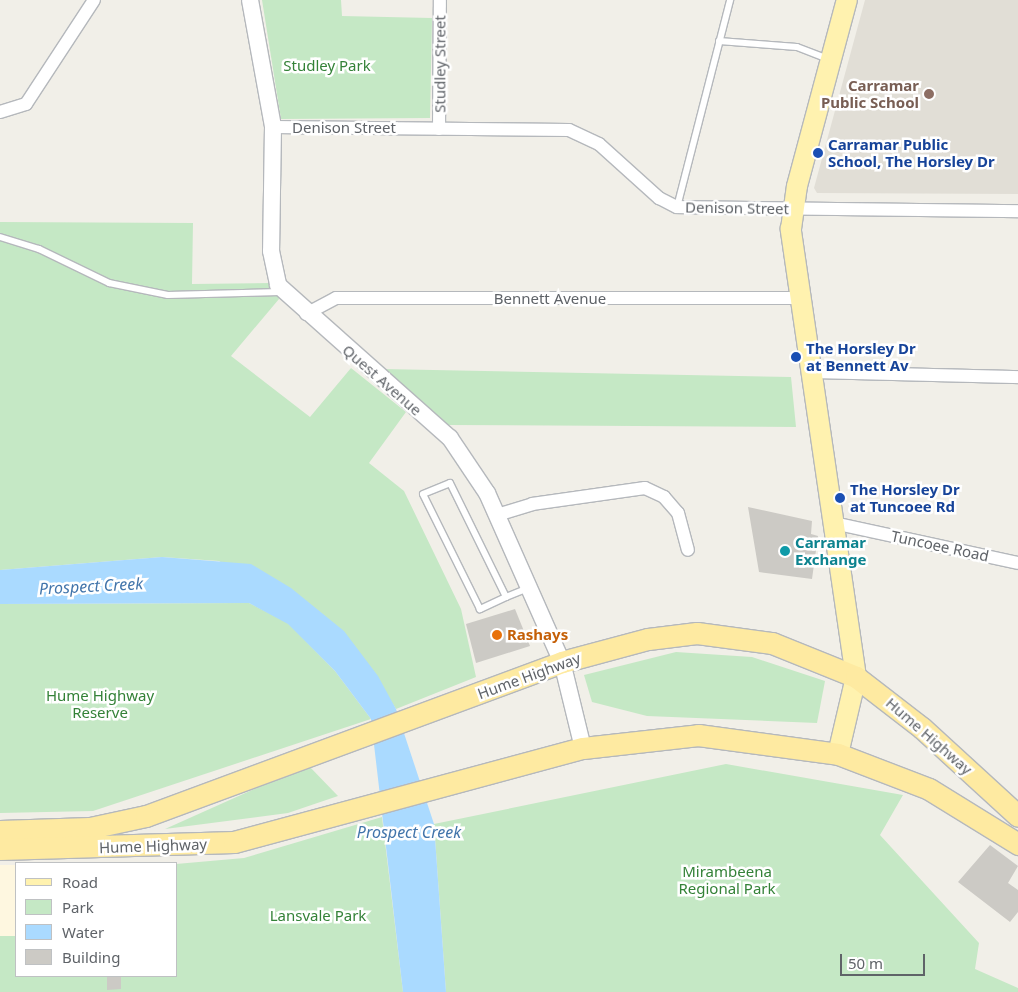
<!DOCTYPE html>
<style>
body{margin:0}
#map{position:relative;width:1018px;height:992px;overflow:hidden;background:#f1efe8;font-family:"Noto Sans",sans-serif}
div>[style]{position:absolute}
.commercial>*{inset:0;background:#fef7e0}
.education>*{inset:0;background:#e1ded6}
.green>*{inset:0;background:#c5e8c5}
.water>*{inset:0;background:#aadaff}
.building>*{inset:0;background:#cccac5}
.roads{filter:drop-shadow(1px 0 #b5b8bc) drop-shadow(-1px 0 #b5b8bc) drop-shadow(0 1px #b5b8bc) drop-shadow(0 -1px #b5b8bc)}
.service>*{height:6px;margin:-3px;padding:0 3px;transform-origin:3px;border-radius:3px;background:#fff}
.minor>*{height:12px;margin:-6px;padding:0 6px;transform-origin:6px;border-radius:6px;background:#fff}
.tertiary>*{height:16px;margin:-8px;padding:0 8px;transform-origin:8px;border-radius:8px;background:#fff}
.primary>*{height:20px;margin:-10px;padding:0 10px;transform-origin:10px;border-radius:10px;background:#fff2af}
.trunk>*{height:21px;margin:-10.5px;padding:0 10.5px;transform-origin:10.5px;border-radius:10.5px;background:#feeaa1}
.dots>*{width:14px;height:14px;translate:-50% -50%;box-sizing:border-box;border:2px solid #fff;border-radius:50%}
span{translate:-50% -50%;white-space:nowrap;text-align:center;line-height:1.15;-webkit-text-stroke:5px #fff;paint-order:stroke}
.street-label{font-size:15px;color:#5f6368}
.park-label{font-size:15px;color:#348238}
.education-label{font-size:15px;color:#785e54;font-weight:700}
.right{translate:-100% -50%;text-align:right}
.transit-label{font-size:15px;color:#164399;font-weight:700}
.left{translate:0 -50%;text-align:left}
.culture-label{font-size:15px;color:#0d838f;font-weight:700}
.food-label{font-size:15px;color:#c56008;font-weight:700}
.water-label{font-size:16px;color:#4174aa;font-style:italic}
.legend{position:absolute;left:15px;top:862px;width:162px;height:115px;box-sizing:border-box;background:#fff;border:1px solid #bfc1c3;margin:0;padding:6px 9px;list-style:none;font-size:15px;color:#5f6368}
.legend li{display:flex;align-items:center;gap:10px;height:25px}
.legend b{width:25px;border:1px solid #bfc1c3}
.scale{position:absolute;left:840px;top:954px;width:85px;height:22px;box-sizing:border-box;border:2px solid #5f6368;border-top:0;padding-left:6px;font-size:15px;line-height:18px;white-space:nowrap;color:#5f6368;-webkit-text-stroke:4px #fff;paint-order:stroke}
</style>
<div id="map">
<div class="commercial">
<i style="clip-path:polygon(0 865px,16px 865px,16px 936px,0 936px)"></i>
</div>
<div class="education">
<i style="clip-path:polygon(865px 0,1018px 0,1018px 194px,817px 193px,814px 188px)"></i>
</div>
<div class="green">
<i style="clip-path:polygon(262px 0,341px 0,342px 16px,432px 18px,430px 118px,281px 119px)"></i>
<i style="clip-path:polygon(0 222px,193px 223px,192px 284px,273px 283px,279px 299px,231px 356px,310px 417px,351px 368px,406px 412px,369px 463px,404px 491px,461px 609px,476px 677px,396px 709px,363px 658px,219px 561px,162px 557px,0 570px)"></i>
<i style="clip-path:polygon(382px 369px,791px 377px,796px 427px,448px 425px)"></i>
<i style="clip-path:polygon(249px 603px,288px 623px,335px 671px,371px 719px,93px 811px,0 813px,0 604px)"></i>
<i style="clip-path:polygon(676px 652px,752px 657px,825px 681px,817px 723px,647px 716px,592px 702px,584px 675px)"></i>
<i style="clip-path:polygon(726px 764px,903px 795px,880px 835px,979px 943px,975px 969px,1018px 988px,1018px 992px,446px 992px,434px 824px)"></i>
<i style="clip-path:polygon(308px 765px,338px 796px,288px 813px,165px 829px)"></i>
<i style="clip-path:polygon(382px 817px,403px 992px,0 992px,0 936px,16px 936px,16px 976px,176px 976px,176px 864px,244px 858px)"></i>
</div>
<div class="water">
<i style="clip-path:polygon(162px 557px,251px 564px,291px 588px,344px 631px,378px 676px,396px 709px,434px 824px,446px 992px,403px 992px,371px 719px,335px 671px,288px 624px,249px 603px,0 604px,0 570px)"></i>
</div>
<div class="building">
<i style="clip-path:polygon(748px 507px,812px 521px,811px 534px,818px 536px,812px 579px,759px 572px)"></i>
<i style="clip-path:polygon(515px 609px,530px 646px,476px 663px,466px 624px)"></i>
<i style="clip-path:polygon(990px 845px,1018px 866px,1008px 883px,1018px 890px,1018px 912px,1010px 922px,958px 882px)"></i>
<i style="clip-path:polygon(107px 976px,121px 976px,121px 989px,107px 990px)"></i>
</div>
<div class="roads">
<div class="service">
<i style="left:719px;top:41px;width:78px;rotate:4.4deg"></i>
<i style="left:797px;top:47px;width:33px;rotate:21deg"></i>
<i style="left:677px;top:207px;width:214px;rotate:-75.6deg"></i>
<i style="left:0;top:237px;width:41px;rotate:17.1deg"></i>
<i style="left:39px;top:249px;width:78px;rotate:25.9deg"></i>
<i style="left:109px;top:283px;width:60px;rotate:11.5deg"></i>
<i style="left:168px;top:295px;width:112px;rotate:-1.5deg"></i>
<i style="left:450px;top:483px;width:127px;rotate:63.8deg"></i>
<i style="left:506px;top:597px;width:29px;rotate:155deg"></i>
<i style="left:480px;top:609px;width:128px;rotate:-116.4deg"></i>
<i style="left:423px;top:494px;width:29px;rotate:-22deg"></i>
<i style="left:506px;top:597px;width:24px;rotate:-22deg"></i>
</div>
<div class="minor">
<i style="left:0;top:112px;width:27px;rotate:-17deg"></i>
<i style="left:26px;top:104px;width:124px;rotate:-56.8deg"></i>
<i style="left:273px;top:127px;width:296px;rotate:0.6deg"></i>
<i style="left:569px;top:130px;width:33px;rotate:25deg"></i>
<i style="left:599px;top:144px;width:81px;rotate:42deg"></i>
<i style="left:659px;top:198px;width:20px;rotate:27deg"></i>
<i style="left:677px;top:207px;width:341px;rotate:0.7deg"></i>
<i style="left:439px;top:129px;width:129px;rotate:-89.6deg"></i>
<i style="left:306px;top:314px;width:34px;rotate:-28deg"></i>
<i style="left:336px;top:298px;width:462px"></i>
<i style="left:809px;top:372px;width:209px;rotate:1.4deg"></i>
<i style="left:497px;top:515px;width:37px;rotate:-17deg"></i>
<i style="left:532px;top:504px;width:114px;rotate:-8.1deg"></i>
<i style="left:645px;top:488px;width:21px;rotate:25deg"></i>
<i style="left:664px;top:497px;width:21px;rotate:49deg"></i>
<i style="left:678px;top:513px;width:38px;rotate:75deg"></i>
<i style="left:833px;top:523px;width:189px;rotate:12.2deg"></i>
</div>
<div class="tertiary">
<i style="left:250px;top:0;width:129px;rotate:79.7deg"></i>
<i style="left:273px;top:127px;width:124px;rotate:90.9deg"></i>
<i style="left:271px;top:251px;width:35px;rotate:78deg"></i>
<i style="left:278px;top:285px;width:230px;rotate:41.7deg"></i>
<i style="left:450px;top:438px;width:66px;rotate:56.1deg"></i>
<i style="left:487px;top:493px;width:185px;rotate:66.1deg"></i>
<i style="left:562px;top:662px;width:89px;rotate:76.3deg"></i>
</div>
<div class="primary">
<i style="left:838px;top:754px;width:79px;rotate:-76.8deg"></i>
<i style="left:856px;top:677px;width:453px;rotate:-98.3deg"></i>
<i style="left:791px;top:229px;width:43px;rotate:-82.1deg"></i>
<i style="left:797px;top:186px;width:193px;rotate:-75deg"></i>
</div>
<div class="trunk">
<i style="left:0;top:831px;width:90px;rotate:-1.9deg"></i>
<i style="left:90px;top:828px;width:57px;rotate:-12.1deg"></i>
<i style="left:146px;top:816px;width:444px;rotate:-20.3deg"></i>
<i style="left:562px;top:662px;width:89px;rotate:-15deg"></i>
<i style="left:648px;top:639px;width:49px;rotate:-7deg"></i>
<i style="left:697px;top:633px;width:76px;rotate:7.6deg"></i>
<i style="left:772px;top:643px;width:91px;rotate:22deg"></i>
<i style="left:856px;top:677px;width:83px;rotate:37.7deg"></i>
<i style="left:922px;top:728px;width:130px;rotate:42.5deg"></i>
<i style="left:0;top:849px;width:234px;rotate:-1.7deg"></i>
<i style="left:234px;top:842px;width:361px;rotate:-15.1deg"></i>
<i style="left:583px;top:748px;width:116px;rotate:-6.4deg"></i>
<i style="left:698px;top:735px;width:141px;rotate:7.7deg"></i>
<i style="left:838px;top:754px;width:97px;rotate:21deg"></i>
<i style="left:929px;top:789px;width:105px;rotate:31.7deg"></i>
</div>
</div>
<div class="dots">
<i style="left:929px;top:94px;background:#8d6e63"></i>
<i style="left:818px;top:153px;background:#1a4fb4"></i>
<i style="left:796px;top:357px;background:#1a4fb4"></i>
<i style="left:840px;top:498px;background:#1a4fb4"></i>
<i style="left:785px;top:551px;background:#0f9aa8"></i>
<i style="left:497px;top:635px;background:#e8710a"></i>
</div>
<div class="street-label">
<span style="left:440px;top:64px;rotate:-90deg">Studley Street</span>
<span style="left:344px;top:128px">Denison Street</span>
<span style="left:737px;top:208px;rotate:1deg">Denison Street</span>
<span style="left:550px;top:299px">Bennett Avenue</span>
<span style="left:382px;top:380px;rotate:41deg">Quest Avenue</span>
<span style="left:940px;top:546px;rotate:12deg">Tuncoee Road</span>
<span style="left:529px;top:676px;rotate:-20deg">Hume Highway</span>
<span style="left:929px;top:736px;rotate:41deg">Hume Highway</span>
<span style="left:153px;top:846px;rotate:-2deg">Hume Highway</span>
</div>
<div class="park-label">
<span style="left:327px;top:66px">Studley Park</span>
<span style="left:100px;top:704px">Hume Highway<br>Reserve</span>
<span style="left:727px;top:880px">Mirambeena<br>Regional Park</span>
<span style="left:318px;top:916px">Lansvale Park</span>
</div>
<div class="education-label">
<span class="right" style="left:919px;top:94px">Carramar<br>Public School</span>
</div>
<div class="transit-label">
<span class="left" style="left:828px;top:153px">Carramar Public<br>School, The Horsley Dr</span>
<span class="left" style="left:806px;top:357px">The Horsley Dr<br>at Bennett Av</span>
<span class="left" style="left:850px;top:498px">The Horsley Dr<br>at Tuncoee Rd</span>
</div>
<div class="culture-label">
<span class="left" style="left:795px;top:551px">Carramar<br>Exchange</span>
</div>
<div class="food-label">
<span class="left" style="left:507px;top:635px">Rashays</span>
</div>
<div class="water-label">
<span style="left:91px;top:586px;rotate:-3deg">Prospect Creek</span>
<span style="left:409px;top:832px">Prospect Creek</span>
</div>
<ul class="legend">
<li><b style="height:6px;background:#fff2af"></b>Road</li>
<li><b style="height:14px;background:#c5e8c5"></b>Park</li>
<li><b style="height:14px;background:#aadaff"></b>Water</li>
<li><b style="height:14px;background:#cccac5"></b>Building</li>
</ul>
<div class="scale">50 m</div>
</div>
